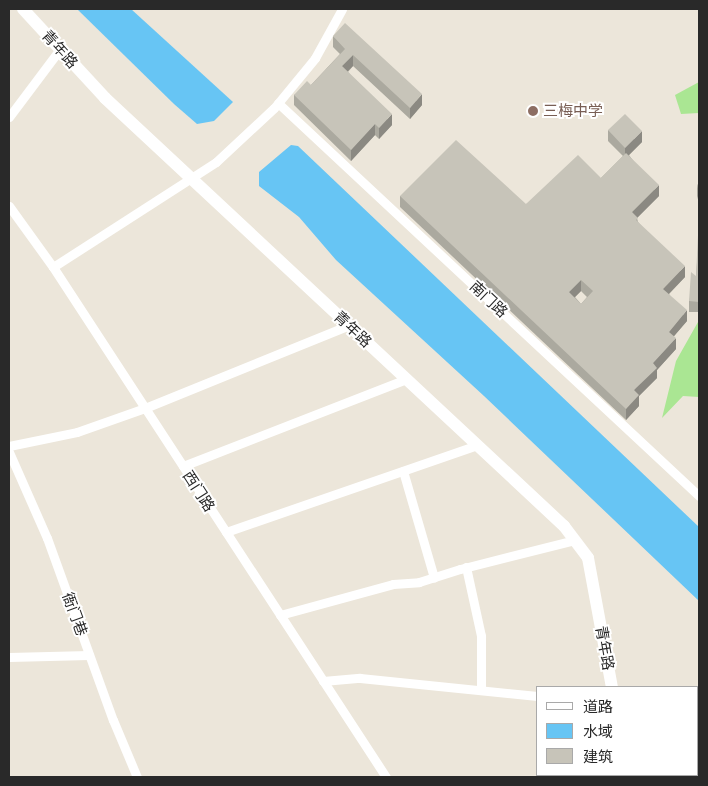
<!DOCTYPE html>
<meta charset="utf-8">
<style>
body{margin:0}
#map{position:relative;width:708px;height:786px;overflow:hidden;background:#ece6da;font-family:Quicksand,"Noto Sans SC",sans-serif}
div>[style]{position:absolute}
.green>*{inset:0;background:#aae693}
.water>*{inset:0;background:#67c5f4}
.minor>*{height:9px;margin:-4.5px;padding:0 4.5px;transform-origin:4.5px;border-radius:4.5px;background:#fff}
.tertiary>*{height:11px;margin:-5.5px;padding:0 5.5px;transform-origin:5.5px;border-radius:5.5px;background:#fff}
.secondary>*{height:12px;margin:-6px;padding:0 6px;transform-origin:6px;border-radius:6px;background:#fff}
.wall>*{inset:0;background:#aba99f}
.shaded-wall>*{inset:0;background:#8b8982}
.building>*{inset:0;background:#c7c4b9}
.dots>*{width:14px;height:14px;translate:-50% -50%;box-sizing:border-box;border:2px solid #fff;border-radius:50%}
span{translate:-50% -50%;white-space:nowrap;text-align:center;line-height:1.15;-webkit-text-stroke:4px #fff;paint-order:stroke}
.street-label{font-size:15px;color:#292929}
.education-label{font-size:15px;color:#785e54}
.left{translate:0 -50%;text-align:left}
.frame{position:absolute;inset:0;border:10px solid #292929;pointer-events:none}
.legend{position:absolute;left:536px;top:686px;width:162px;height:90px;box-sizing:border-box;background:#fff;border:1px solid #a9a9a9;margin:0;padding:6px 9px;list-style:none;font-size:15px;color:#292929}
.legend li{display:flex;align-items:center;gap:10px;height:25px}
.legend b{width:25px;border:1px solid #a9a9a9}
</style>
<div id="map">
<div class="green">
<i style="clip-path:polygon(699px 82px,699px 113px,681px 114px,675px 95px)"></i>
<i style="clip-path:polygon(698px 322px,699px 397px,683px 396px,662px 418px,676px 361px)"></i>
</div>
<div class="water">
<i style="clip-path:polygon(77px 9px,131px 9px,233px 102px,214px 121px,197px 124px,174px 104px)"></i>
<i style="clip-path:polygon(291px 145px,298px 146px,699px 527px,699px 601px,484px 396px,336px 260px,299px 217px,259px 186px,259px 172px)"></i>
</div>
<div class="minor">
<i style="left:278px;top:103px;width:576px;rotate:43.03deg"></i>
<i style="left:9px;top:117px;width:85px;rotate:-53.1deg"></i>
<i style="left:9px;top:206px;width:75px;rotate:54.2deg"></i>
<i style="left:53px;top:267px;width:609px;rotate:56.86deg"></i>
<i style="left:53px;top:267px;width:194px;rotate:-32.8deg"></i>
<i style="left:216px;top:162px;width:79px;rotate:-43deg"></i>
<i style="left:274px;top:108px;width:65px;rotate:-50.6deg"></i>
<i style="left:315px;top:58px;width:56px;rotate:-61.1deg"></i>
<i style="left:9px;top:446px;width:69px;rotate:-11.6deg"></i>
<i style="left:77px;top:432px;width:72px;rotate:-19.4deg"></i>
<i style="left:145px;top:408px;width:220px;rotate:-22.1deg"></i>
<i style="left:9px;top:452px;width:94px;rotate:66.2deg"></i>
<i style="left:47px;top:538px;width:194px;rotate:70.1deg"></i>
<i style="left:113px;top:720px;width:62px;rotate:67.2deg"></i>
<i style="left:183px;top:466px;width:239px;rotate:-21.3deg"></i>
<i style="left:403px;top:471px;width:111px;rotate:73.8deg"></i>
<i style="left:226px;top:532px;width:266px;rotate:-19.1deg"></i>
<i style="left:466px;top:567px;width:71px;rotate:77.7deg"></i>
<i style="left:481px;top:636px;width:54px;rotate:90deg"></i>
<i style="left:280px;top:615px;width:117px;rotate:-15.3deg"></i>
<i style="left:393px;top:584px;width:26px;rotate:-4deg"></i>
<i style="left:419px;top:582px;width:43px;rotate:-17.6deg"></i>
<i style="left:460px;top:569px;width:119px;rotate:-14.2deg"></i>
<i style="left:9px;top:657px;width:80px;rotate:-1.4deg"></i>
<i style="left:323px;top:681px;width:37px;rotate:-5deg"></i>
<i style="left:360px;top:678px;width:178px;rotate:5.8deg"></i>
<i style="left:697px;top:731px;width:3px;rotate:-45deg"></i>
</div>
<div class="tertiary">
<i style="left:564px;top:777px;width:9px;rotate:-13deg"></i>
</div>
<div class="secondary">
<i style="left:23px;top:9px;width:121px;rotate:47.3deg"></i>
<i style="left:105px;top:98px;width:628px;rotate:43deg"></i>
<i style="left:564px;top:526px;width:40px;rotate:53deg"></i>
<i style="left:588px;top:558px;width:131px;rotate:79.5deg"></i>
<i style="left:629px;top:775px;width:2px;rotate:63deg"></i>
</div>
<div class="wall">
<i style="clip-path:polygon(333px 36px,422px 105px,410px 119px,353px 66px,348px 72px,392px 125px,379px 139px,375px 135px,351px 161px,294px 105px,294px 95px,311px 85px,340px 54px,333px 47px)"></i>
<i style="clip-path:polygon(evenodd,608px 130px,642px 142px,629px 155px,659px 196px,637px 218px,638px 222px,685px 277px,669px 294px,687px 321px,674px 336px,676px 349px,657px 370px,657px 378px,639px 396px,639px 406px,626px 420px,400px 207px,400px 196px,526px 204px,601px 178px,623px 156px,608px 141px,608px 130px,581px 291px,587px 297px,581px 304px,575px 297px,581px 291px)"></i>
<i style="clip-path:polygon(699px 184px,699px 203px,697px 196px,697px 185px)"></i>
<i style="clip-path:polygon(699px 236px,699px 312px,689px 312px,689px 301px,696px 276px)"></i>
<i style="clip-path:polygon(692px 775px,697px 775px,699px 777px,693px 777px)"></i>
</div>
<div class="shaded-wall">
<i style="clip-path:polygon(353px 55px,353px 66px,342px 77px,342px 66px)"></i>
<i style="clip-path:polygon(422px 94px,422px 105px,410px 119px,410px 108px)"></i>
<i style="clip-path:polygon(392px 114px,392px 125px,379px 139px,379px 128px)"></i>
<i style="clip-path:polygon(375px 124px,375px 135px,351px 161px,351px 150px)"></i>
<i style="clip-path:polygon(642px 131px,642px 142px,625px 159px,625px 148px)"></i>
<i style="clip-path:polygon(659px 185px,659px 196px,632px 223px,632px 212px)"></i>
<i style="clip-path:polygon(685px 266px,685px 277px,663px 300px,663px 289px)"></i>
<i style="clip-path:polygon(581px 280px,581px 291px,569px 303px,569px 292px)"></i>
<i style="clip-path:polygon(687px 310px,687px 321px,669px 342px,669px 332px)"></i>
<i style="clip-path:polygon(676px 338px,676px 349px,657px 370px,657px 378px,639px 396px,639px 406px,626px 420px,626px 409px,634px 390px,653px 363px)"></i>
</div>
<div class="building">
<i style="clip-path:polygon(345px 23px,422px 94px,410px 108px,353px 55px,342px 66px,392px 114px,379px 128px,375px 124px,351px 150px,294px 95px,307px 81px,311px 85px,345px 49px,333px 36px)"></i>
<i style="clip-path:polygon(625px 114px,642px 131px,625px 148px,608px 130px)"></i>
<i style="clip-path:polygon(evenodd,456px 140px,526px 204px,578px 155px,601px 178px,626px 153px,659px 185px,632px 212px,638px 218px,636px 220px,685px 266px,663px 289px,687px 310px,669px 332px,676px 338px,653px 363px,657px 368px,634px 390px,639px 395px,626px 409px,400px 196px,456px 140px,581px 280px,593px 291px,581px 304px,569px 292px,581px 280px)"></i>
<i style="clip-path:polygon(699px 184px,699px 192px,697px 185px)"></i>
<i style="clip-path:polygon(698px 235px,699px 236px,699px 302px,689px 301px,691px 272px,696px 276px)"></i>
<i style="clip-path:polygon(699px 744px,699px 777px,698px 777px,697px 774px,697px 745px)"></i>
</div>
<div class="dots">
<i style="left:533px;top:111px;background:#8d6e63"></i>
</div>
<div class="street-label">
<span style="left:60px;top:49px;rotate:48deg">青年路</span>
<span style="left:489px;top:299px;rotate:43deg">南门路</span>
<span style="left:353px;top:329px;rotate:43deg">青年路</span>
<span style="left:199px;top:491px;rotate:57deg">西门路</span>
<span style="left:75px;top:614px;rotate:70deg">衙门巷</span>
<span style="left:605px;top:648px;rotate:80deg">青年路</span>
</div>
<div class="education-label">
<span class="left" style="left:543px;top:111px">三梅中学</span>
</div>
<div class="frame"></div>
<ul class="legend">
<li><b style="height:6px;background:#fff"></b>道路</li>
<li><b style="height:14px;background:#67c5f4"></b>水域</li>
<li><b style="height:14px;background:#c7c4b9"></b>建筑</li>
</ul>
</div>
